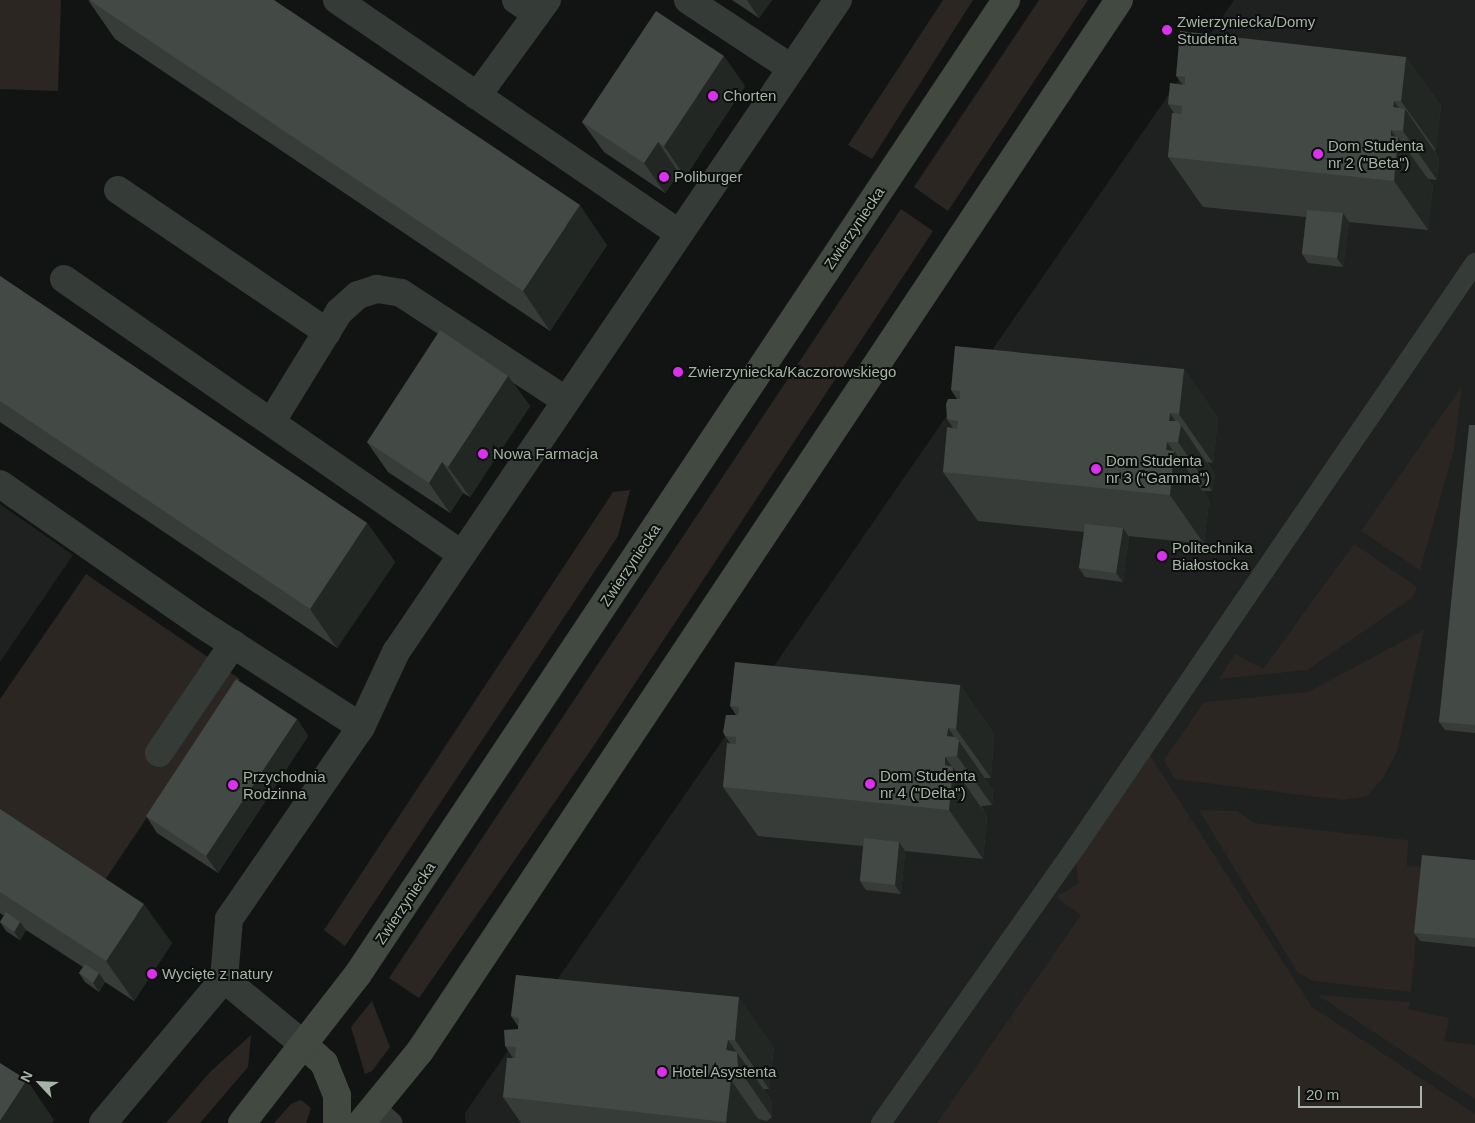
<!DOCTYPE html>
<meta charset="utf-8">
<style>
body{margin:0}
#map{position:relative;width:1475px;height:1123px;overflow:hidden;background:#121413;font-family:Helvetica,sans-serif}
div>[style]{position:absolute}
.built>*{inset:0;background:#1e211f}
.green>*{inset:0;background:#2c2623}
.service>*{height:20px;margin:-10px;padding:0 10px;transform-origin:10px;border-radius:10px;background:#353b36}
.minor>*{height:28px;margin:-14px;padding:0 14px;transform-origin:14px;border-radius:14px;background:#353b36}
.secondary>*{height:28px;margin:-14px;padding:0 14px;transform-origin:14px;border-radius:14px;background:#414941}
.wall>*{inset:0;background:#373c38}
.shaded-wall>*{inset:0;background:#232724}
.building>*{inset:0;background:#434944}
.dots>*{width:14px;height:14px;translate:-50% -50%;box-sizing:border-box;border:2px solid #0d0f0e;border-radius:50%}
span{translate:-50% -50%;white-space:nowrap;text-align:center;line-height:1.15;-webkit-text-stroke:4px #0d0f0e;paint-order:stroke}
.poi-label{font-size:15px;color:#a5b4a4}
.left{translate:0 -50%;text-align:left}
.street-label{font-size:15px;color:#a5b4a4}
.north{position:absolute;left:15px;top:1058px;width:50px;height:50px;-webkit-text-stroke:4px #0d0f0e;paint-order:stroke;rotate:295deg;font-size:14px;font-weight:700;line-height:20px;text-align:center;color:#a5b4a4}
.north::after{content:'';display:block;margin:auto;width:18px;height:22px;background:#a5b4a4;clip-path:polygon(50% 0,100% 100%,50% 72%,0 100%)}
.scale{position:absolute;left:1298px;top:1086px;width:124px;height:22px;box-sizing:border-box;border:2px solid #a5b4a4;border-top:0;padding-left:6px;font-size:15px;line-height:18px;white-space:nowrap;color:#a5b4a4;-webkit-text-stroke:4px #0d0f0e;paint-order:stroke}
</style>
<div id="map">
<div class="built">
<i style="clip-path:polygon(1234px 0,1475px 0,1475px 1123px,466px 1123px,465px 1113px)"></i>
<i style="clip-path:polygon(0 504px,73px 555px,0 662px)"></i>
</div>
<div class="green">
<i style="clip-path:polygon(0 0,61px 0,58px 91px,0 89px)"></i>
<i style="clip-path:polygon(943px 0,973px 0,872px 159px,848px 145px)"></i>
<i style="clip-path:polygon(1039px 0,1088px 0,948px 211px,914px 187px)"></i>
<i style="clip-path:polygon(901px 209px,933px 231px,595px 744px,419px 998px,389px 978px)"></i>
<i style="clip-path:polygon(1462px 386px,1454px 449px,1420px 570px,1361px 531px)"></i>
<i style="clip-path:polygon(630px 490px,618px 536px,345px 946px,324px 930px,613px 492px)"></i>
<i style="clip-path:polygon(1354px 544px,1417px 587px,1412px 598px,1307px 670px,1219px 679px,1235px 654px,1263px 669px)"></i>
<i style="clip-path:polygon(86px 574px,240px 679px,105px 880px,0 810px,0 699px)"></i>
<i style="clip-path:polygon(1424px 630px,1397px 752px,1383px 778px,1367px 796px,1343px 800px,1175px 779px,1164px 760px,1204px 702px,1308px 692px)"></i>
<i style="clip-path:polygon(1144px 746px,1312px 1007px,1475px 1114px,1475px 1123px,937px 1123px,1081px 915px,1056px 897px,1078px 884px,1075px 848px)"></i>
<i style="clip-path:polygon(1199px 810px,1237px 811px,1254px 823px,1408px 840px,1407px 866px,1422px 867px,1411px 992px,1314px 981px,1298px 973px)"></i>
<i style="clip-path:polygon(1318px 995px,1410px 1002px,1408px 1009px,1449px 1018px,1444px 1041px,1475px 1045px,1475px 1099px)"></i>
<i style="clip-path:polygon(372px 1001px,390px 1047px,372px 1071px,365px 1074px,351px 1027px)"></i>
<i style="clip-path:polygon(251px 1035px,248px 1067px,200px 1123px,166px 1123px,210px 1072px)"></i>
<i style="clip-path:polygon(301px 1100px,311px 1108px,306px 1123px,274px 1123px,291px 1104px)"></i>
</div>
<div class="service">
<i style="left:374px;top:1106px;width:25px;rotate:42deg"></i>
<i style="left:881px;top:1123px;width:337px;rotate:-54.8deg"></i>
<i style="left:1075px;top:848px;width:709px;rotate:-55.64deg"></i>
</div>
<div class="minor">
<i style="left:337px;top:0;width:413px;rotate:34.3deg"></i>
<i style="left:516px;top:0;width:25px;rotate:34deg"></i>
<i style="left:688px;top:0;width:123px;rotate:33.4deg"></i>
<i style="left:477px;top:96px;width:119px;rotate:-53.9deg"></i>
<i style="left:118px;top:190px;width:253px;rotate:34.2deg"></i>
<i style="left:64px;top:279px;width:483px;rotate:34.7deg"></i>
<i style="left:272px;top:421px;width:128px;rotate:-58.4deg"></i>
<i style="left:339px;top:312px;width:25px;rotate:-42deg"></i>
<i style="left:358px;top:295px;width:20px;rotate:-18deg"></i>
<i style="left:377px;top:289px;width:24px;rotate:9deg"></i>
<i style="left:401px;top:293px;width:196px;rotate:33.1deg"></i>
<i style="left:0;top:484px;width:247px;rotate:34.8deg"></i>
<i style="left:203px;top:625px;width:188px;rotate:32.8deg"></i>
<i style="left:159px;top:753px;width:132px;rotate:-55.8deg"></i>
<i style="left:224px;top:979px;width:104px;rotate:39.5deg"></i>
<i style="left:103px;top:1123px;width:188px;rotate:-50deg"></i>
<i style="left:224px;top:979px;width:60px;rotate:-85.2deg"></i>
<i style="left:229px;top:919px;width:233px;rotate:-55.5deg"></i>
<i style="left:361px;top:727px;width:83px;rotate:-65deg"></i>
<i style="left:396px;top:652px;width:788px;rotate:-55.87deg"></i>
</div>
<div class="secondary">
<i style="left:304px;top:1045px;width:27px;rotate:42deg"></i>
<i style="left:324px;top:1063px;width:35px;rotate:68deg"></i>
<i style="left:337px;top:1096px;width:27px;rotate:90deg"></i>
<i style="left:242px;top:1123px;width:189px;rotate:-52.1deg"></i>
<i style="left:358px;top:974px;width:1170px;rotate:-56.36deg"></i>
<i style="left:361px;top:1123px;width:93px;rotate:-50.7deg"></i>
<i style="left:420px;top:1051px;width:1262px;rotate:-56.37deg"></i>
</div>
<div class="wall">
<i style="clip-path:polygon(88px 0,607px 245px,550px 331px,115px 39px)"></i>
<i style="clip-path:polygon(732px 0,772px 0,759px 18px)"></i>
<i style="clip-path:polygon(1406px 57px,1441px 106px,1436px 150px,1434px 150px,1439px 158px,1437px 180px,1428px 179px,1433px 186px,1428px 230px,1349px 222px,1343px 267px,1308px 263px,1302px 254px,1306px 217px,1203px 207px,1168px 157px,1174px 113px,1168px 104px,1182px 84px,1176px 76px)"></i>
<i style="clip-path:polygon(745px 86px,685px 177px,679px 173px,665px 193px,604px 152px,582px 122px)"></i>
<i style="clip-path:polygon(0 276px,367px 523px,395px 562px,337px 648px,0 422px)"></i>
<i style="clip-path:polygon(1184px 369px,1218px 418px,1213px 463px,1207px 462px,1215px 475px,1212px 491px,1203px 491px,1209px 500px,1204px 544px,1129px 536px,1123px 582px,1085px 577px,1079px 568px,1084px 532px,978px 521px,943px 472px,953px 428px,947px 419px,957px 399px,951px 390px)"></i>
<i style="clip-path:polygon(508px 376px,530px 406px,470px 497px,463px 493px,450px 513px,388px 472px,367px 442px)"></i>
<i style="clip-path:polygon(1475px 425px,1475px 733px,1445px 730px,1439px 722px)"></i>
<i style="clip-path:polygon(960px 685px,994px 734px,991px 778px,984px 778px,993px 790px,992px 805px,981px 806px,987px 816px,983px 859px,905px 851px,901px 894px,866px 890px,860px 881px,863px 846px,758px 836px,723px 787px,731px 744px,725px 736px,736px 715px,730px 706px)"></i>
<i style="clip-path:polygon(297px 719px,308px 736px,218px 873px,157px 833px,146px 816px)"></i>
<i style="clip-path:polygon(0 809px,172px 943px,134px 1001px,105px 982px,99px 992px,85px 982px,79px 973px,83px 967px,26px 930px,20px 940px,6px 931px,0 922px,4px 916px,0 913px)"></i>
<i style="clip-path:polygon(1475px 860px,1475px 947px,1420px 941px,1414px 933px)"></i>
<i style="clip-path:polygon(516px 975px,774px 1047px,769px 1089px,763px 1089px,772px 1101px,772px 1117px,767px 1121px,758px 1119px,760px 1123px,521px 1123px,503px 1097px,513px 1058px,505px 1046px,518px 1029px,518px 1026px,511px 1016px)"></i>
</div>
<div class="shaded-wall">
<i style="clip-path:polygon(747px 0,772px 0,759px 18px)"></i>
<i style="clip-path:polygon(724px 56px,745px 86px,685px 177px,664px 146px)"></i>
<i style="clip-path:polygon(1406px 57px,1441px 106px,1436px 150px,1401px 101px)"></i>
<i style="clip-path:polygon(1394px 101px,1404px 116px,1405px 109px,1439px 158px,1437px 180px,1403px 131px,1393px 107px)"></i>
<i style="clip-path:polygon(1391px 130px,1398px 140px,1398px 137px,1433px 186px,1428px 230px,1394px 181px,1391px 136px)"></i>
<i style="clip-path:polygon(658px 142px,679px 173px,665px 193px,644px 163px)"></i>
<i style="clip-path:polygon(580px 205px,607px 245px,550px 331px,523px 291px)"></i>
<i style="clip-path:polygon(1343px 213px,1349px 222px,1343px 267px,1337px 258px)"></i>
<i style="clip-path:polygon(1184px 369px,1218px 418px,1213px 463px,1179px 414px)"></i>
<i style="clip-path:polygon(508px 376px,530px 406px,470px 497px,448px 467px)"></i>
<i style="clip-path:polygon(1170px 413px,1180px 428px,1178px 421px,1215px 475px,1212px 491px,1178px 442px,1169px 421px)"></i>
<i style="clip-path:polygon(1167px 442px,1174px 452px,1174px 451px,1209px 500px,1204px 544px,1170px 495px,1166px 450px)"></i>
<i style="clip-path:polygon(442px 462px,463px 493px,450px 513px,429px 483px)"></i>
<i style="clip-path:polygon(367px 523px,395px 562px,337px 648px,310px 609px)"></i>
<i style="clip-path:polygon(1123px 528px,1129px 537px,1123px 582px,1116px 573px)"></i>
<i style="clip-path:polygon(960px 685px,994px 734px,991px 778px,956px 729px)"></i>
<i style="clip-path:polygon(297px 719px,308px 736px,218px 873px,206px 856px)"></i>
<i style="clip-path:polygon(948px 728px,959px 743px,959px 741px,993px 790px,992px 805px,957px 756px,947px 736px)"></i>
<i style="clip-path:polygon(945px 757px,953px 768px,953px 767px,987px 816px,983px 859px,949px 810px,945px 765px)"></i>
<i style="clip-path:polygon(899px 842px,905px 851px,901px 894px,895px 885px)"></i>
<i style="clip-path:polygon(144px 904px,172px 943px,134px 1001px,106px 961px)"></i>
<i style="clip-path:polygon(20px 922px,26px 930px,20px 940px,14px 932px)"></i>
<i style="clip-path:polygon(99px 973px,105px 982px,99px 992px,93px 983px)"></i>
<i style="clip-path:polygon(739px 997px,774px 1047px,769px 1089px,735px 1040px)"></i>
<i style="clip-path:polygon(728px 1040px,772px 1101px,772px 1117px,738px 1068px,726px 1050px)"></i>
<i style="clip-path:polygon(724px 1070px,761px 1123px,727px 1123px,726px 1122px,723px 1078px)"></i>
<i style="clip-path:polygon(27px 1080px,54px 1120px,52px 1123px,0 1123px,0 1121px)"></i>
</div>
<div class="building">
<i style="clip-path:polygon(89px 0,274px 0,580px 205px,523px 291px)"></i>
<i style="clip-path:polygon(656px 11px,724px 56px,664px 146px,658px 142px,644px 163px,582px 122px)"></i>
<i style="clip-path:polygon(1180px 31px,1406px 57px,1401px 101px,1394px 101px,1393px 107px,1405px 109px,1403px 131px,1391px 130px,1391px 136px,1398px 137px,1394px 181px,1168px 157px,1172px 113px,1182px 114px,1182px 106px,1168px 104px,1170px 83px,1185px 85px,1185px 77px,1176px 76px)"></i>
<i style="clip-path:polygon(1307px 210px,1343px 213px,1337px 258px,1302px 254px)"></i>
<i style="clip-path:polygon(0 276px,367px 523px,310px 609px,0 401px)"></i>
<i style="clip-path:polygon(440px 330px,508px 376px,448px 467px,442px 462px,429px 483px,367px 442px)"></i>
<i style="clip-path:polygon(955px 346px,1184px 369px,1179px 414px,1170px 413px,1169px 421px,1178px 421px,1181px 425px,1178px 442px,1167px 442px,1166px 450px,1174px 451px,1170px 495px,943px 472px,947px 427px,957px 429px,958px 421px,947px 419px,946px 404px,948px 399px,960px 399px,960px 391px,951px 390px)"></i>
<i style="clip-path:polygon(1469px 425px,1475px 425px,1475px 725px,1439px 722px)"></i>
<i style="clip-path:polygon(1085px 524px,1123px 528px,1116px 573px,1079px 568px)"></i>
<i style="clip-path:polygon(735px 662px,960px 685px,956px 729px,948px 728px,947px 736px,955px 737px,959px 741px,957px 756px,945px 757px,945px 765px,953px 767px,949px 810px,723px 787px,727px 743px,736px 744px,736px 737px,725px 736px,723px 732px,726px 715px,738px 715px,739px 707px,730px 706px)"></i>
<i style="clip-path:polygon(236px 679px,297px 719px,206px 856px,146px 816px)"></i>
<i style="clip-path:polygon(0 809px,144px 904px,106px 961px,0 892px)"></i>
<i style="clip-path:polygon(864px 838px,899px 842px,895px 885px,860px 881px)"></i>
<i style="clip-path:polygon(1422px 855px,1475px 860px,1475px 938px,1414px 933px)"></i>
<i style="clip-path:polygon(6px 912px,20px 922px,14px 932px,0 922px)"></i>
<i style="clip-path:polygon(85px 964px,99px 973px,93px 983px,79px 973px)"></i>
<i style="clip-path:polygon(516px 975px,739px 997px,735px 1040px,728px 1040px,726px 1050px,737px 1052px,738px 1068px,733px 1072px,724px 1070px,723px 1078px,731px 1080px,726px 1122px,503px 1097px,507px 1058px,515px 1058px,516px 1047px,505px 1046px,504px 1030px,518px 1029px,519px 1018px,511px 1016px)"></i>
<i style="clip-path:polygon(0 1063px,27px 1080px,0 1121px)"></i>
</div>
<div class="dots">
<i style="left:1167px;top:30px;background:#dc2fef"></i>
<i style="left:713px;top:96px;background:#dc2fef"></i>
<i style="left:1318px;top:154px;background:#dc2fef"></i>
<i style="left:664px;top:177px;background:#dc2fef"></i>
<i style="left:678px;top:372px;background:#dc2fef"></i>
<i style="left:483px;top:454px;background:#dc2fef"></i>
<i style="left:1096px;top:469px;background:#dc2fef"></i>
<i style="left:1162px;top:556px;background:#dc2fef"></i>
<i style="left:870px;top:784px;background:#dc2fef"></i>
<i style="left:233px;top:785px;background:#dc2fef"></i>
<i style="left:152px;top:974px;background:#dc2fef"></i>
<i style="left:662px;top:1072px;background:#dc2fef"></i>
</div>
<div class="poi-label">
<span class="left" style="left:1177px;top:30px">Zwierzyniecka/Domy<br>Studenta</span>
<span class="left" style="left:723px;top:96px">Chorten</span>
<span class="left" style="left:1328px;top:154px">Dom Studenta<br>nr 2 ("Beta")</span>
<span class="left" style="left:674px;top:177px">Poliburger</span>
<span class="left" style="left:688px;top:372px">Zwierzyniecka/Kaczorowskiego</span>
<span class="left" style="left:493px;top:454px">Nowa Farmacja</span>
<span class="left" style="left:1106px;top:469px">Dom Studenta<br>nr 3 ("Gamma")</span>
<span class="left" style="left:1172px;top:556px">Politechnika<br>Białostocka</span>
<span class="left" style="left:880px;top:784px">Dom Studenta<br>nr 4 ("Delta")</span>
<span class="left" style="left:243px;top:785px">Przychodnia<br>Rodzinna</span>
<span class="left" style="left:162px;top:974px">Wycięte z natury</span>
<span class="left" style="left:672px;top:1072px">Hotel Asystenta</span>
</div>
<div class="street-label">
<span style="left:854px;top:228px;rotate:-56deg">Zwierzyniecka</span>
<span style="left:630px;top:565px;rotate:-56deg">Zwierzyniecka</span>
<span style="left:405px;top:903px;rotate:-56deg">Zwierzyniecka</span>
</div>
<div class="north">N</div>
<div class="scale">20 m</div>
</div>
